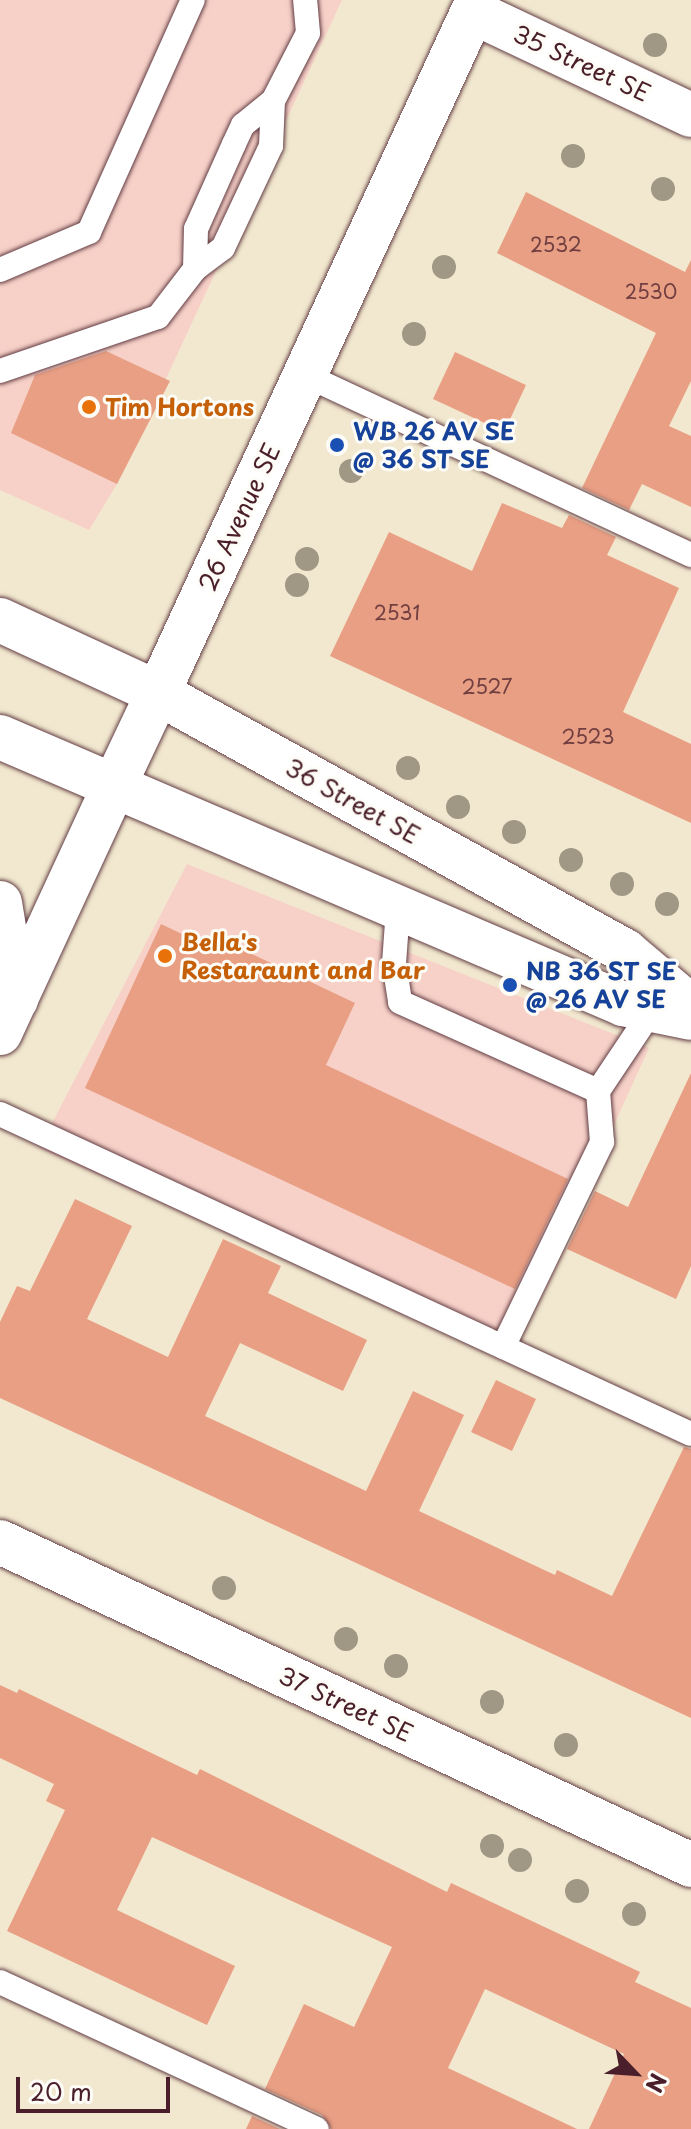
<!DOCTYPE html>
<html>
<head>
<meta charset="utf-8">
<style>
	body { margin:0 }
	#map { position:relative; width:691px; height:2129px; overflow:hidden; background:#f2e8cf; font-family:"Playpen Sans",sans-serif }
	div>[style] { position:absolute }
	.built>* { inset:0; background:#f7d1c8 }
	.building>* { inset:0; background:#e89f84 }
	.roads { filter:drop-shadow(0 0 2px #633d44) drop-shadow(0 0 2px #633d44) }
	.lane>* { height:24px; margin:-12px; padding:0 12px; transform-origin:12px; border-radius:12px; background:#fff }
	.street>* { height:44px; margin:-22px; padding:0 22px; transform-origin:22px; border-radius:22px; background:#fff }
	.secondary>* { height:44px; margin:-22px; padding:0 22px; transform-origin:22px; border-radius:22px; background:#fff }
	.trees>* { width:24px; height:24px; margin:-12px; border-radius:50%; background:#a09785 }
	.dots>* { width:22px; height:22px; translate:-50% -50%; box-sizing:border-box; border:4px solid #fdfcf7; border-radius:50% }
	span { translate:-50% -50%; white-space:nowrap; text-align:center; line-height:1.15; -webkit-text-stroke:6px #fdfcf7; paint-order:stroke }
	.number-label { font-size:20px; color:#723f41 }
	.number-label span { -webkit-text-stroke-width:0 }
	.street-label { font-size:24px; color:#4a1f2b }
	.food-label { font-size:24px; color:#c56008; font-weight:700 }
	.left { translate:0 -50%; text-align:left }
	.transit-label { font-size:24px; color:#164399; font-weight:700 }
	.north { position:absolute; left:595px; top:2033px; width:80px; height:80px; -webkit-text-stroke:6px #fdfcf7; paint-order:stroke; rotate:115deg; font-size:22px; font-weight:700; line-height:32px; text-align:center; color:#4a1f2b }
	.north::after { content:''; display:block; margin:auto; width:28px; height:36px; background:#4a1f2b; clip-path:polygon(50% 0,100% 100%,50% 72%,0 100%) }
	.scale { position:absolute; left:16px; top:2077px; width:154px; height:36px; box-sizing:border-box; border:4px solid #4a1f2b; border-top:0; padding-left:10px; font-size:24px; line-height:28px; white-space:nowrap; color:#4a1f2b; -webkit-text-stroke:6px #fdfcf7; paint-order:stroke }
</style>
</head>
<body>
<div id="map">
	<div class="built">
		<div style="clip-path:polygon(0 0,342px 0,117px 484px,89px 530px,0 490px)"></div>
		<div style="clip-path:polygon(187px 864px,649px 1048px,508px 1357px,39px 1148px)"></div>
	</div>
	<div class="building">
		<div style="clip-path:polygon(526px 192px,685px 272px,691px 260px,691px 381px,669px 426px,691px 436px,691px 507px,642px 484px,629px 510px,582px 488px,656px 333px,497px 253px)"></div>
		<div style="clip-path:polygon(106px 351px,170px 381px,117px 484px,11px 433px,35px 375px)"></div>
		<div style="clip-path:polygon(455px 352px,526px 385px,504px 432px,433px 399px)"></div>
		<div style="clip-path:polygon(502px 503px,562px 528px,569px 515px,616px 537px,607px 555px,679px 588px,623px 712px,691px 744px,691px 823px,330px 656px,389px 532px,472px 571px)"></div>
		<div style="clip-path:polygon(161px 924px,211px 948px,216px 937px,355px 1003px,326px 1065px,568px 1179px,515px 1289px,85px 1088px)"></div>
		<div style="clip-path:polygon(691px 1073px,691px 1266px,676px 1299px,567px 1249px,595px 1191px,628px 1207px)"></div>
		<div style="clip-path:polygon(75px 1199px,132px 1226px,87px 1319px,168px 1357px,223px 1239px,281px 1266px,268px 1293px,367px 1340px,343px 1391px,240px 1343px,205px 1416px,366px 1491px,413px 1391px,464px 1415px,419px 1511px,555px 1575px,557px 1570px,612px 1596px,684px 1447px,691px 1449px,691px 1718px,0 1398px,0 1322px,17px 1286px,30px 1291px)"></div>
		<div style="clip-path:polygon(496px 1380px,536px 1399px,512px 1451px,471px 1432px)"></div>
		<div style="clip-path:polygon(0 1685px,17px 1693px,19px 1689px,197px 1775px,200px 1769px,447px 1892px,451px 1883px,640px 1972px,635px 1982px,691px 2008px,691px 2129px,589px 2129px,624px 2054px,485px 1989px,448px 2068px,577px 2129px,331px 2129px,322px 2115px,265px 2089px,304px 2004px,354px 2027px,392px 1947px,152px 1837px,117px 1910px,235px 1966px,207px 2025px,7px 1931px,65px 1810px,46px 1801px,54px 1784px,0 1758px)"></div>
		<div style="clip-path:polygon(252px 2116px,280px 2129px,246px 2129px)"></div>
	</div>
	<div class="roads">
		<div class="lane">
			<div style="left:195px;top:269px;width:40px;rotate:-88.6deg"></div>
			<div style="left:196px;top:229px;width:93px;rotate:-65.9deg"></div>
			<div style="left:234px;top:144px;width:21px;rotate:-65deg"></div>
			<div style="left:243px;top:125px;width:38px;rotate:-39deg"></div>
			<div style="left:0;top:270px;width:97px;rotate:-23.1deg"></div>
			<div style="left:89px;top:232px;width:254px;rotate:-65.9deg"></div>
			<div style="left:0;top:371px;width:167px;rotate:-18.9deg"></div>
			<div style="left:158px;top:317px;width:61px;rotate:-52.4deg"></div>
			<div style="left:195px;top:269px;width:35px;rotate:-37deg"></div>
			<div style="left:223px;top:248px;width:113px;rotate:-64.8deg"></div>
			<div style="left:271px;top:146px;width:45px;rotate:-87.5deg"></div>
			<div style="left:273px;top:101px;width:76px;rotate:-62.8deg"></div>
			<div style="left:308px;top:33px;width:33px;rotate:-95deg"></div>
			<div style="left:305px;top:375px;width:426px;rotate:25deg"></div>
			<div style="left:398px;top:909px;width:54px;rotate:94.2deg"></div>
			<div style="left:394px;top:963px;width:39px;rotate:81deg"></div>
			<div style="left:400px;top:1002px;width:217px;rotate:24.2deg"></div>
			<div style="left:598px;top:1091px;width:97px;rotate:-56.3deg"></div>
			<div style="left:0;top:1114px;width:761px;rotate:24.85deg"></div>
			<div style="left:503px;top:1347px;width:228px;rotate:-64.2deg"></div>
			<div style="left:602px;top:1142px;width:51px;rotate:-94.5deg"></div>
			<div style="left:0;top:1982px;width:349px;rotate:24.9deg"></div>
		</div>
		<div class="street">
			<div style="left:473px;top:12px;width:241px;rotate:25.3deg"></div>
			<div style="left:113px;top:788px;width:105px;rotate:-64.7deg"></div>
			<div style="left:0;top:1542px;width:763px;rotate:25.05deg"></div>
		</div>
		<div class="secondary">
			<div style="left:0;top:620px;width:174px;rotate:24.8deg"></div>
			<div style="left:158px;top:693px;width:534px;rotate:28.92deg"></div>
			<div style="left:625px;top:951px;width:87px;rotate:40.3deg"></div>
			<div style="left:158px;top:693px;width:763px;rotate:-65.21deg"></div>
			<div style="left:0;top:737px;width:678px;rotate:23.2deg"></div>
			<div style="left:623px;top:1004px;width:69px;rotate:11.6deg"></div>
			<div style="left:0;top:903px;width:98px;rotate:80.6deg"></div>
			<div style="left:0;top:1033px;width:270px;rotate:-65.2deg"></div>
		</div>
	</div>
	<div class="trees">
		<div style="left:655px;top:45px"></div>
		<div style="left:573px;top:156px"></div>
		<div style="left:663px;top:189px"></div>
		<div style="left:444px;top:267px"></div>
		<div style="left:414px;top:334px"></div>
		<div style="left:351px;top:471px"></div>
		<div style="left:307px;top:559px"></div>
		<div style="left:297px;top:585px"></div>
		<div style="left:408px;top:768px"></div>
		<div style="left:458px;top:807px"></div>
		<div style="left:514px;top:832px"></div>
		<div style="left:571px;top:860px"></div>
		<div style="left:622px;top:884px"></div>
		<div style="left:667px;top:904px"></div>
		<div style="left:224px;top:1588px"></div>
		<div style="left:346px;top:1639px"></div>
		<div style="left:396px;top:1666px"></div>
		<div style="left:492px;top:1702px"></div>
		<div style="left:566px;top:1745px"></div>
		<div style="left:492px;top:1846px"></div>
		<div style="left:520px;top:1860px"></div>
		<div style="left:577px;top:1891px"></div>
		<div style="left:634px;top:1914px"></div>
	</div>
	<div class="dots">
		<div style="left:89px;top:407px;background:#e8710a"></div>
		<div style="left:337px;top:445px;background:#1a4fb4"></div>
		<div style="left:165px;top:956px;background:#e8710a"></div>
		<div style="left:510px;top:985px;background:#1a4fb4"></div>
	</div>
	<div class="number-label">
		<span style="left:556px;top:244px">2532</span>
		<span style="left:651px;top:291px">2530</span>
		<span style="left:397px;top:612px">2531</span>
		<span style="left:487px;top:686px">2527</span>
		<span style="left:588px;top:736px">2523</span>
	</div>
	<div class="street-label">
		<span style="left:582px;top:63px;rotate:25deg">35 Street SE</span>
		<span style="left:239px;top:517px;rotate:-65deg">26 Avenue SE</span>
		<span style="left:353px;top:801px;rotate:29deg">36 Street SE</span>
		<span style="left:346px;top:1704px;rotate:25deg">37 Street SE</span>
	</div>
	<div class="food-label">
		<span class="left" style="left:105px;top:407px">Tim Hortons</span>
		<span class="left" style="left:181px;top:956px">Bella's<br>Restaraunt and Bar</span>
	</div>
	<div class="transit-label">
		<span class="left" style="left:353px;top:445px">WB 26 AV SE<br>@ 36 ST SE</span>
		<span class="left" style="left:526px;top:985px">NB 36 ST SE<br>@ 26 AV SE</span>
	</div>
	<div class="north">N</div>
	<div class="scale">20 m</div>
</div>
</body>
</html>
